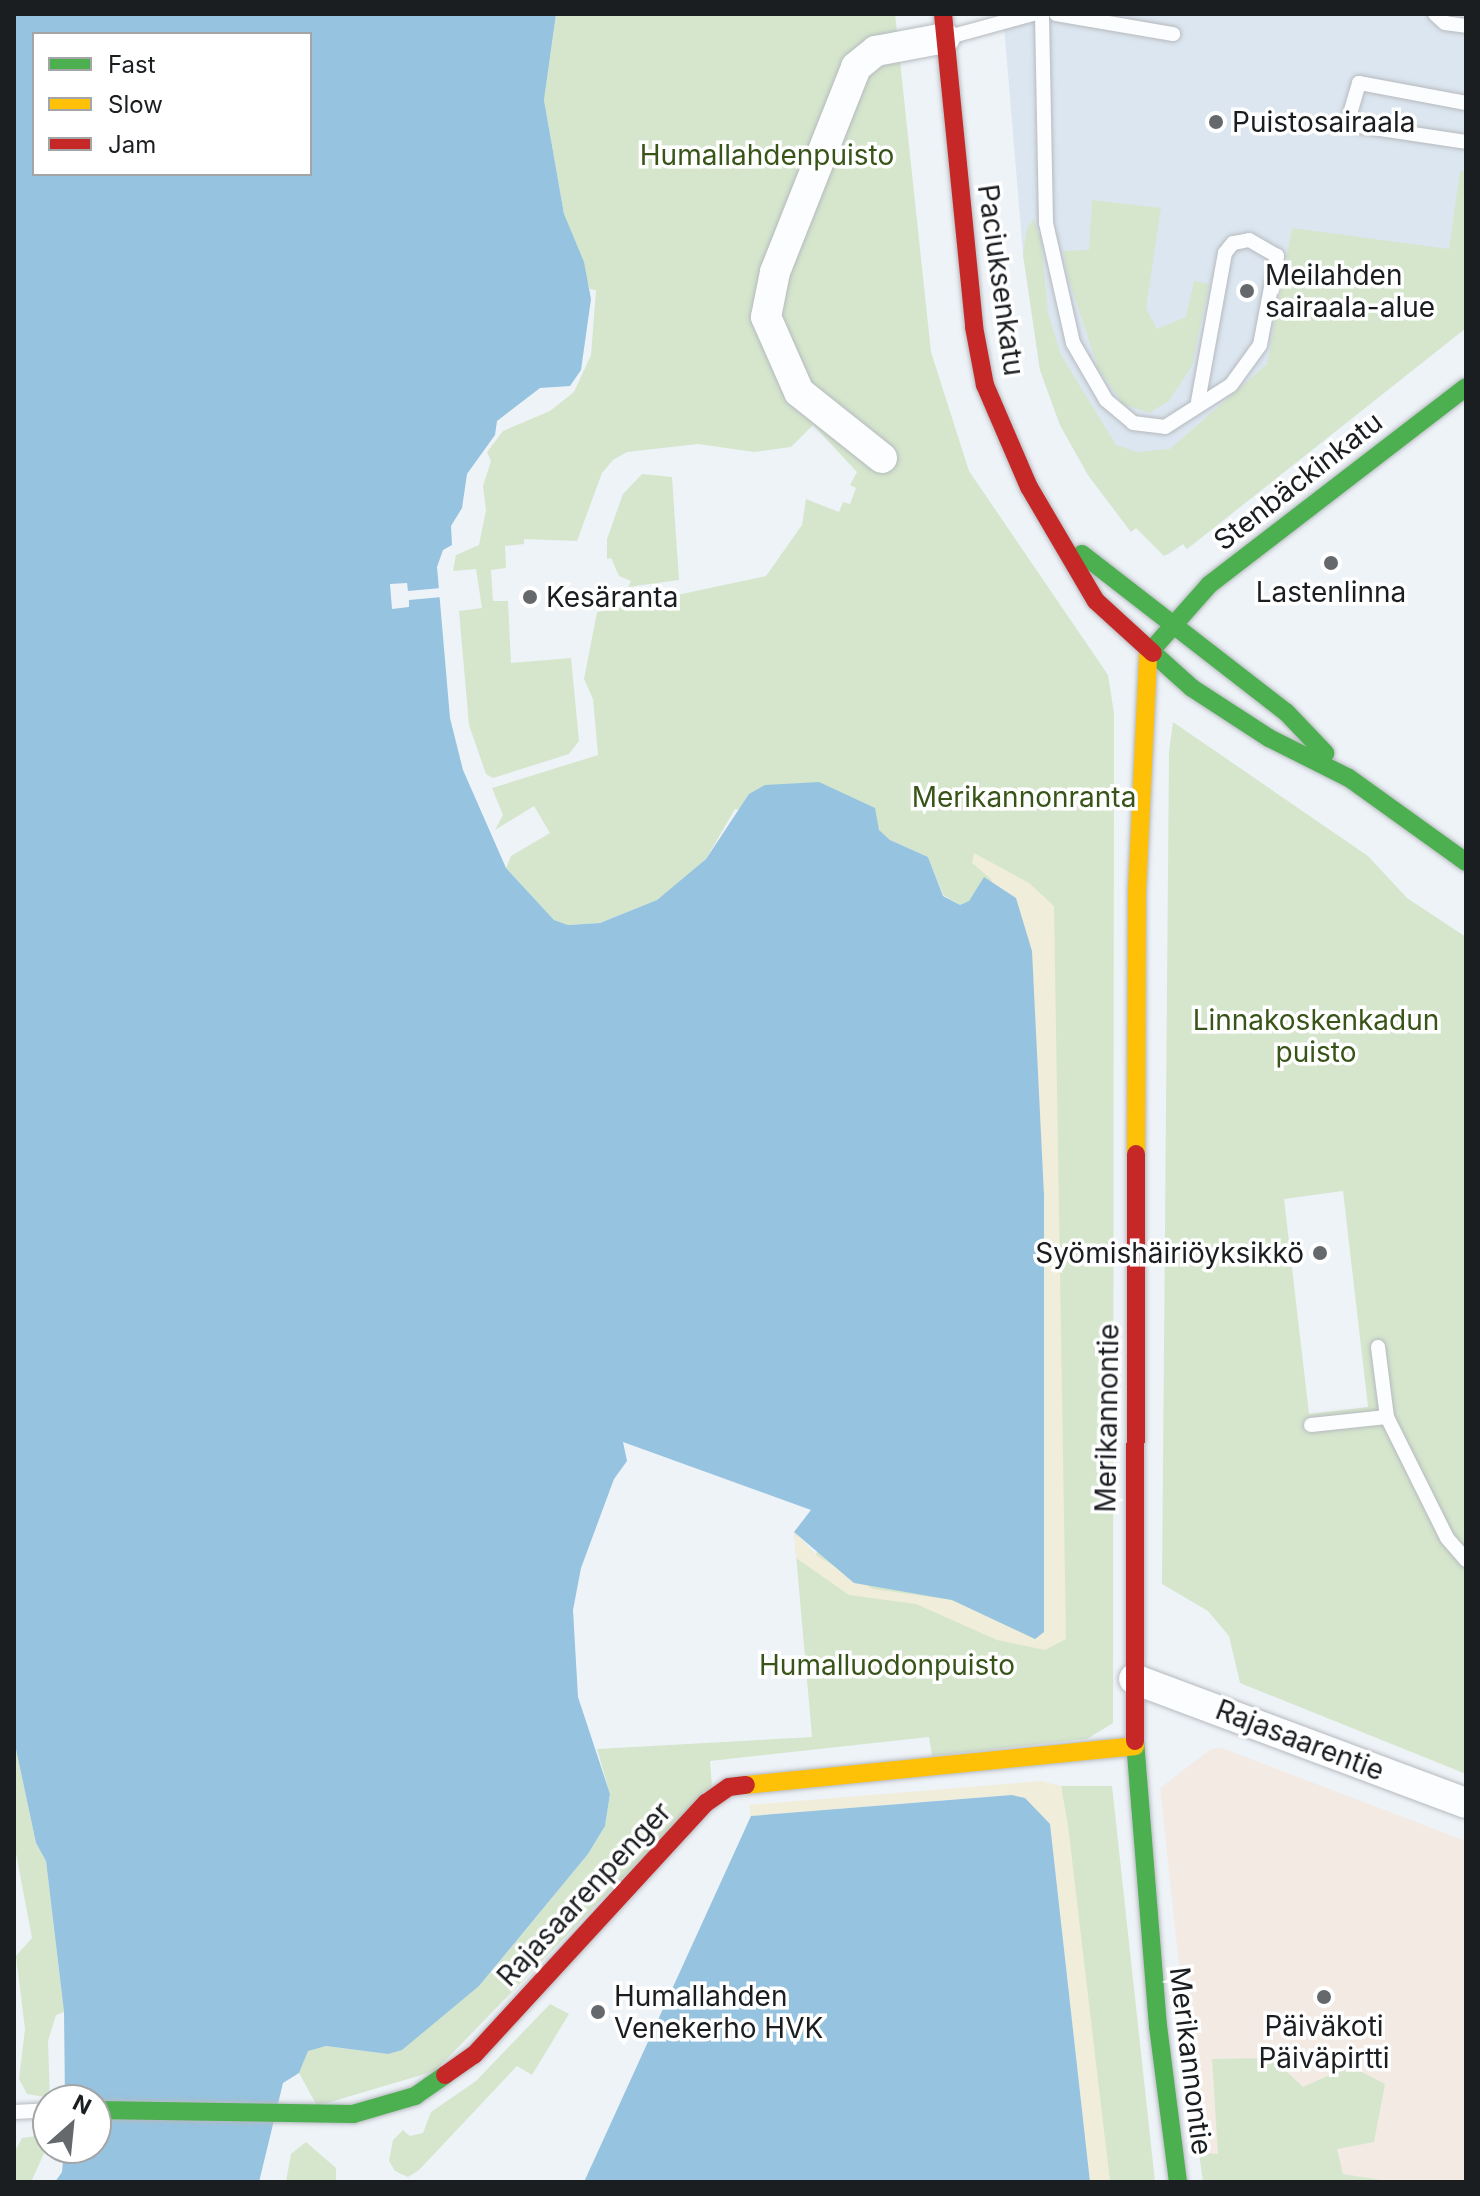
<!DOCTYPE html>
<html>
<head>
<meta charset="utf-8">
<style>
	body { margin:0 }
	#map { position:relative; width:1480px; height:2196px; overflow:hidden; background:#eef3f8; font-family:Inter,sans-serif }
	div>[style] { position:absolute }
	.built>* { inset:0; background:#dce6f0 }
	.education>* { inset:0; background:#f3eae4 }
	.green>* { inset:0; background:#d5e6cd }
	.sand>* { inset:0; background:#f0edda }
	.water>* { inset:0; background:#96c3e0 }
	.pier>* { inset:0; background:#eef3f8 }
	.roads { filter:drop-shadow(0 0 2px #b6babe) drop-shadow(0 0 2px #b6babe) }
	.lane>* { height:14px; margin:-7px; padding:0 7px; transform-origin:7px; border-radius:7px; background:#fcfdfe }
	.street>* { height:30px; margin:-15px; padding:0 15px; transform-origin:15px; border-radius:15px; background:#fcfdfe }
	.fast>* { height:18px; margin:-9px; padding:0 9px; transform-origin:9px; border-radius:9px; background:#4caf50 }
	.slow>* { height:18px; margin:-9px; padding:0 9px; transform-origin:9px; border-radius:9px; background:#ffc107 }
	.jam>* { height:18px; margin:-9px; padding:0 9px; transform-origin:9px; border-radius:9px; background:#c62828 }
	.dots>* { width:22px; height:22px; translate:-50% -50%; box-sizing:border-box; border:4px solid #fff; border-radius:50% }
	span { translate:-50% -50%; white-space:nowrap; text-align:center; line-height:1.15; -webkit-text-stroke:7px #fff; paint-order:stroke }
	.poi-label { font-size:28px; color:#1b1e21 }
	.left { translate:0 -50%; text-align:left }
	.right { translate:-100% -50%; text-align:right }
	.park-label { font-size:28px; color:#385418 }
	.street-label { font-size:28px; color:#1b1e21 }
	.frame { position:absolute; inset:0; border:16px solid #1b1e21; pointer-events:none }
	.legend { position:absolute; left:32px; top:32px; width:280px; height:144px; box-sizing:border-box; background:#fff; border:2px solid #a4a5a6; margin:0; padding:10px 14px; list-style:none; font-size:24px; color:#1b1e21 }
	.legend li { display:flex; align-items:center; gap:16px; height:40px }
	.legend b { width:40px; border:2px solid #a4a5a6 }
	.north { position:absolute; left:32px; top:2084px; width:80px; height:80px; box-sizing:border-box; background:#fff; border:2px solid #a4a5a6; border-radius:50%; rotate:27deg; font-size:22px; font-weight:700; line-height:32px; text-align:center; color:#1b1e21 }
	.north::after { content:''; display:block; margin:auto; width:28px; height:36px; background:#65696c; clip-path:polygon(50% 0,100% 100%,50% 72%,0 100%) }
</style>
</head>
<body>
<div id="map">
	<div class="built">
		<div style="clip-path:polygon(1003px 14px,1466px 14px,1466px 328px,1187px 549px,1183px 544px,1168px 555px,1136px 528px,1131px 532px,1088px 475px,1060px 425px,1040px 370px,1023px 254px)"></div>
	</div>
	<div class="education">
		<div style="clip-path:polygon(1222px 1748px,1466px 1841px,1466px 2182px,1393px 2182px,1199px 2153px,1160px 1788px,1211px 1749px)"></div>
	</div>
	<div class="green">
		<div style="clip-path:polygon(556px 14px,895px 14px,931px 352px,969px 471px,1108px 675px,1114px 713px,1113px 1723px,1087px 1739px,932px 1756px,929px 1737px,710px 1761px,712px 1786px,435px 2071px,317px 2106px,299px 2073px,308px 2050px,326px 2046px,388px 2054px,479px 1986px,588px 1854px,605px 1826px,610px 1794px,597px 1749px,812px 1737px,794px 1532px,816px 1555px,973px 889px,970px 901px,960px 905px,943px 895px,928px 857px,890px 840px,879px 830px,735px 809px,706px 859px,657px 900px,600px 923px,568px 925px,554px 920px,506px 868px,511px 856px,550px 833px,534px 806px,495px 830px,503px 815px,492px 788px,598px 755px,593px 699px,584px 679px,597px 612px,766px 576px,802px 525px,806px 499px,839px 512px,843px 502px,850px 504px,856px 488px,850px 485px,857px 472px,813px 425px,791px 447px,754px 452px,698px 444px,627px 452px,613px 460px,602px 473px,577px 541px,524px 539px,524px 544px,505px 546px,506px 568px,491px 570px,493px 601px,508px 601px,511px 663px,571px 658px,579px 741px,569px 754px,493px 778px,486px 774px,469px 725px,459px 611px,482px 608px,476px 569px,453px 571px,456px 555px,479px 545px,486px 510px,483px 486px,491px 461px,487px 452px,503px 431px,550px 411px,574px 392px,591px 355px,596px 290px,590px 289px,564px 214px,544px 100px)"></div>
		<div style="clip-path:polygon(1460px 171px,1466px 171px,1466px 328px,1187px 549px,1183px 544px,1164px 556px,1136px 528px,1131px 532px,1088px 475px,1060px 425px,1040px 370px,1023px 254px,1027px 228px,1034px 219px,1041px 240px,1048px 313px,1061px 355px,1116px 445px,1137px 452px,1170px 449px,1267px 364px,1292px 228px,1449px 249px)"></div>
		<div style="clip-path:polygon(1092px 200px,1161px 208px,1146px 308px,1157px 329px,1186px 317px,1194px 281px,1209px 284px,1192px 366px,1169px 401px,1149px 413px,1123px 404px,1098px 368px,1068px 277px,1063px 251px,1089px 250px)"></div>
		<div style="clip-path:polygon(642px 474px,672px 477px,679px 580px,628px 587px,631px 581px,619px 576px,611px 558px,607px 559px,607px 539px,623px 494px)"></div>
		<div style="clip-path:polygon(evenodd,1173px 722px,1368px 856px,1407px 898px,1466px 937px,1466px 1774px,1240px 1683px,1229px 1636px,1208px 1611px,1162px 1584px,1169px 751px,1173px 722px,1343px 1191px,1368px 1407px,1309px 1414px,1284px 1199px,1343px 1191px)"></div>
		<div style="clip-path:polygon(14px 1740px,36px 1843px,46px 1861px,64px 2012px,56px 2015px,48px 2041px,50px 2098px,27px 2094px,19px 2079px,25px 2029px,16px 1956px,32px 1938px,14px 1843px)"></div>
		<div style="clip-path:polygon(1061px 1786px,1112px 1786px,1155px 2182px,1110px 2182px)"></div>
		<div style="clip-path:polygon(550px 2004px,569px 2014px,532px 2075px,517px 2066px,419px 2170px,408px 2177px,395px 2171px,389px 2161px,393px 2140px,403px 2130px,410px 2136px,423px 2133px,431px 2112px,476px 2081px)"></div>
		<div style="clip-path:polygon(1272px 2058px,1303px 2087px,1350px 2066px,1385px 2084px,1374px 2142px,1337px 2149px,1343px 2174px,1393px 2182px,1203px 2182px,1199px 2153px,1218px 2154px,1212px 2059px)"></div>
		<div style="clip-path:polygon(44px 2135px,46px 2149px,31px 2182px,14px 2182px,14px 2153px,22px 2138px)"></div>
		<div style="clip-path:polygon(306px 2142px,336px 2168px,336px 2182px,286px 2182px,291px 2154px)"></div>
	</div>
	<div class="sand">
		<div style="clip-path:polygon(974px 853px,1029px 883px,1054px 906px,1066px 1639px,1045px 1650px,997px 1640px,916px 1604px,849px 1595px,796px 1558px,794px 1532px,816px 1555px,873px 1589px,952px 1600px,1035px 1639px,1044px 1632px,1044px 1195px,991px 879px,972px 863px)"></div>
		<div style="clip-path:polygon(1041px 1781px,1061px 1786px,1068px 1825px,1110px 2182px,1090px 2182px,1050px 1824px,1012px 1795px,751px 1816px,749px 1805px)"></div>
	</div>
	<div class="water">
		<div style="clip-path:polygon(evenodd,14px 14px,556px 14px,544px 100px,564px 214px,584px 262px,591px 299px,581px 370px,570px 386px,540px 388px,497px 421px,495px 435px,467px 474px,462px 508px,451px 526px,452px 545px,443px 550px,437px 567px,450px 718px,463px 770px,506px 868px,554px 920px,568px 925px,600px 923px,657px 900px,706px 859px,749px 794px,765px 785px,819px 782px,875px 808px,879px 830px,890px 840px,928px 857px,943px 896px,960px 905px,969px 901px,984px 877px,1016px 898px,1032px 951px,1044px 1195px,1044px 1632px,1035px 1639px,952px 1600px,854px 1583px,794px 1532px,811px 1510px,623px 1442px,627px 1461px,614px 1479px,581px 1568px,573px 1610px,578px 1697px,610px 1794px,605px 1826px,588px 1854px,479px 1986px,402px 2050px,388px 2054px,326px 2046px,308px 2051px,299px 2073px,283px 2083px,259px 2182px,55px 2182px,62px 2172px,64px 2148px,96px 2148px,96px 2100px,65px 2100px,64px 2012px,46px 1861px,36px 1843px,14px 1740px,14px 14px,34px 34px,310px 34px,310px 174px,34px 174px,34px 34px)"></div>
		<div style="clip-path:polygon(1012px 1795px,1025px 1798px,1050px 1824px,1090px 2182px,584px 2182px,751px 1816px)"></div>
	</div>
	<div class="pier">
		<div style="clip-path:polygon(407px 583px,408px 591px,441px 588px,442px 597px,409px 600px,409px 607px,392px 609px,390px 584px)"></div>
	</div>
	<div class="roads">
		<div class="lane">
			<div style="left:1042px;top:14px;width:209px;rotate:88.9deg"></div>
			<div style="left:1046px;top:223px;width:123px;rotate:77.3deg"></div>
			<div style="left:1073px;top:343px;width:66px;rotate:59.9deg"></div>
			<div style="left:1106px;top:400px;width:35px;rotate:40deg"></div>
			<div style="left:1133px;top:423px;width:32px;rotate:7deg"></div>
			<div style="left:1165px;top:427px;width:78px;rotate:-32.5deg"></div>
			<div style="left:1231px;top:385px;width:49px;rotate:-54.1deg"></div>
			<div style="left:1260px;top:345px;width:91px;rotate:-79.2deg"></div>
			<div style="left:1277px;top:256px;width:32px;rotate:-150deg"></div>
			<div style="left:1249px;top:240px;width:16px;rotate:169deg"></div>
			<div style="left:1233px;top:243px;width:13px;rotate:129deg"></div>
			<div style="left:1225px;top:253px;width:151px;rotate:100.3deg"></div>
			<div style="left:1056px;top:14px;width:119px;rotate:9.7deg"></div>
			<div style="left:1435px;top:14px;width:13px;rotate:42deg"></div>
			<div style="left:1445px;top:23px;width:21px;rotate:8deg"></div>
			<div style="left:949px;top:37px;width:87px;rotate:-15.3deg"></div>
			<div style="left:1466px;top:103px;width:109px;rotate:-169.4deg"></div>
			<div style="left:1359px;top:83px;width:43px;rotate:106.3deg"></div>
			<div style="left:1347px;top:124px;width:120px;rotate:8.6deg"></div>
			<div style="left:1378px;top:1347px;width:71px;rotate:82.7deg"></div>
			<div style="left:1387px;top:1417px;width:135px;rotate:63.6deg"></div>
			<div style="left:1447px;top:1538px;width:29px;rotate:49deg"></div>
			<div style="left:1311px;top:1425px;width:76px;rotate:-6deg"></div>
			<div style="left:14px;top:2112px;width:34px;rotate:-3deg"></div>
		</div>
		<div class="street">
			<div style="left:882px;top:458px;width:106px;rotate:-141.5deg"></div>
			<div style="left:799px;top:392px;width:82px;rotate:-113.7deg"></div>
			<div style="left:766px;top:317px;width:46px;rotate:-78.7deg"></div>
			<div style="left:775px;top:272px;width:220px;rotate:-68.4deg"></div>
			<div style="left:856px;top:67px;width:26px;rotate:-39deg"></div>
			<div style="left:876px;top:51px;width:70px;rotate:-10.7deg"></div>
			<div style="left:1134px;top:1679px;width:354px;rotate:20.5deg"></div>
		</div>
		<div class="fast">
			<div style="left:1082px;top:554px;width:258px;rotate:37.8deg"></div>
			<div style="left:1286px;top:712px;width:57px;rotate:46.4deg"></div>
			<div style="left:1153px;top:653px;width:52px;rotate:41.9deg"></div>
			<div style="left:1192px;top:688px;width:92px;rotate:33deg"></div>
			<div style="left:1269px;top:738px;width:89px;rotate:26.6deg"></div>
			<div style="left:1349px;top:778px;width:144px;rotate:35.7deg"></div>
			<div style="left:1148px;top:654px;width:92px;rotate:-48.5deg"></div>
			<div style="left:1209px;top:585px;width:324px;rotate:-37.6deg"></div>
			<div style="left:1135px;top:1741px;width:286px;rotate:85.4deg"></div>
			<div style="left:1158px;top:2026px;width:157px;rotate:82.7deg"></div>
			<div style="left:96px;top:2110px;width:257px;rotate:0.9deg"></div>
			<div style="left:353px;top:2114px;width:65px;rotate:-16.2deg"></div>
			<div style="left:415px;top:2096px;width:37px;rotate:-35deg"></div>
		</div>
		<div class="slow">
			<div style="left:1136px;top:1154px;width:263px;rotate:-89.8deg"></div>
			<div style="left:1137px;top:891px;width:237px;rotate:-87.3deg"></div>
			<div style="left:746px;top:1785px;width:391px;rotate:-5.7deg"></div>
		</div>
		<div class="jam">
			<div style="left:943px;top:14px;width:315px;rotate:84.3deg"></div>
			<div style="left:974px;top:327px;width:59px;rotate:79.3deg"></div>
			<div style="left:985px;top:385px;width:111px;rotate:66.7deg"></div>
			<div style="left:1029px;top:487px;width:132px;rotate:59.6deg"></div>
			<div style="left:1096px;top:601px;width:77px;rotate:42.4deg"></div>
			<div style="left:1135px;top:1741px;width:587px;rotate:-89.9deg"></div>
			<div style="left:445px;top:2075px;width:35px;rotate:-35deg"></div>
			<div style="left:474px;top:2055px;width:343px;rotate:-47.4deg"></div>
			<div style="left:706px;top:1803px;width:28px;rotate:-35deg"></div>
			<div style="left:729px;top:1787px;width:17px;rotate:-7deg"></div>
		</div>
	</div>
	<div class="dots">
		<div style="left:1216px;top:122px;background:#65696c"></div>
		<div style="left:1247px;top:291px;background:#65696c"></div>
		<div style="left:1331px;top:563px;background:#65696c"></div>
		<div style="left:530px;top:597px;background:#65696c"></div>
		<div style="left:1320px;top:1253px;background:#65696c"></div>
		<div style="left:1324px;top:1997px;background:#65696c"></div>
		<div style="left:598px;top:2012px;background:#65696c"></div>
	</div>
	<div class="poi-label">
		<span class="left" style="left:1232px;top:122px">Puistosairaala</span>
		<span class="left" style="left:1265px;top:291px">Meilahden<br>sairaala-alue</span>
		<span style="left:1331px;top:592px">Lastenlinna</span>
		<span class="left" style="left:546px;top:597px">Kesäranta</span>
		<span class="right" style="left:1304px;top:1253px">Syömishäiriöyksikkö</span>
		<span class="left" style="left:614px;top:2012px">Humallahden<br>Venekerho HVK</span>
		<span style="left:1324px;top:2042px">Päiväkoti<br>Päiväpirtti</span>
	</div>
	<div class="park-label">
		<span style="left:767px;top:155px">Humallahdenpuisto</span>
		<span style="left:1024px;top:797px">Merikannonranta</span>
		<span style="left:1316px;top:1036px">Linnakoskenkadun<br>puisto</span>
		<span style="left:887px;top:1665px">Humalluodonpuisto</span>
	</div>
	<div class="street-label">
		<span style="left:1001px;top:280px;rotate:82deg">Paciuksenkatu</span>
		<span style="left:1298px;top:481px;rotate:-38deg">Stenbäckinkatu</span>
		<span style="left:1107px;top:1418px;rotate:-89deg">Merikannontie</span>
		<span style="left:1300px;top:1740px;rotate:21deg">Rajasaarentie</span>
		<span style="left:584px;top:1894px;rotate:-47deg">Rajasaarenpenger</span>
		<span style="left:1191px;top:2061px;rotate:83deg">Merikannontie</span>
	</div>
	<div class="frame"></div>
	<ul class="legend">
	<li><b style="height:10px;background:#4caf50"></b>Fast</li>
	<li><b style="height:10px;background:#ffc107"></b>Slow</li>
	<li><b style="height:10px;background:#c62828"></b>Jam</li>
	</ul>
	<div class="north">N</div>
</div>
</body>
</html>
